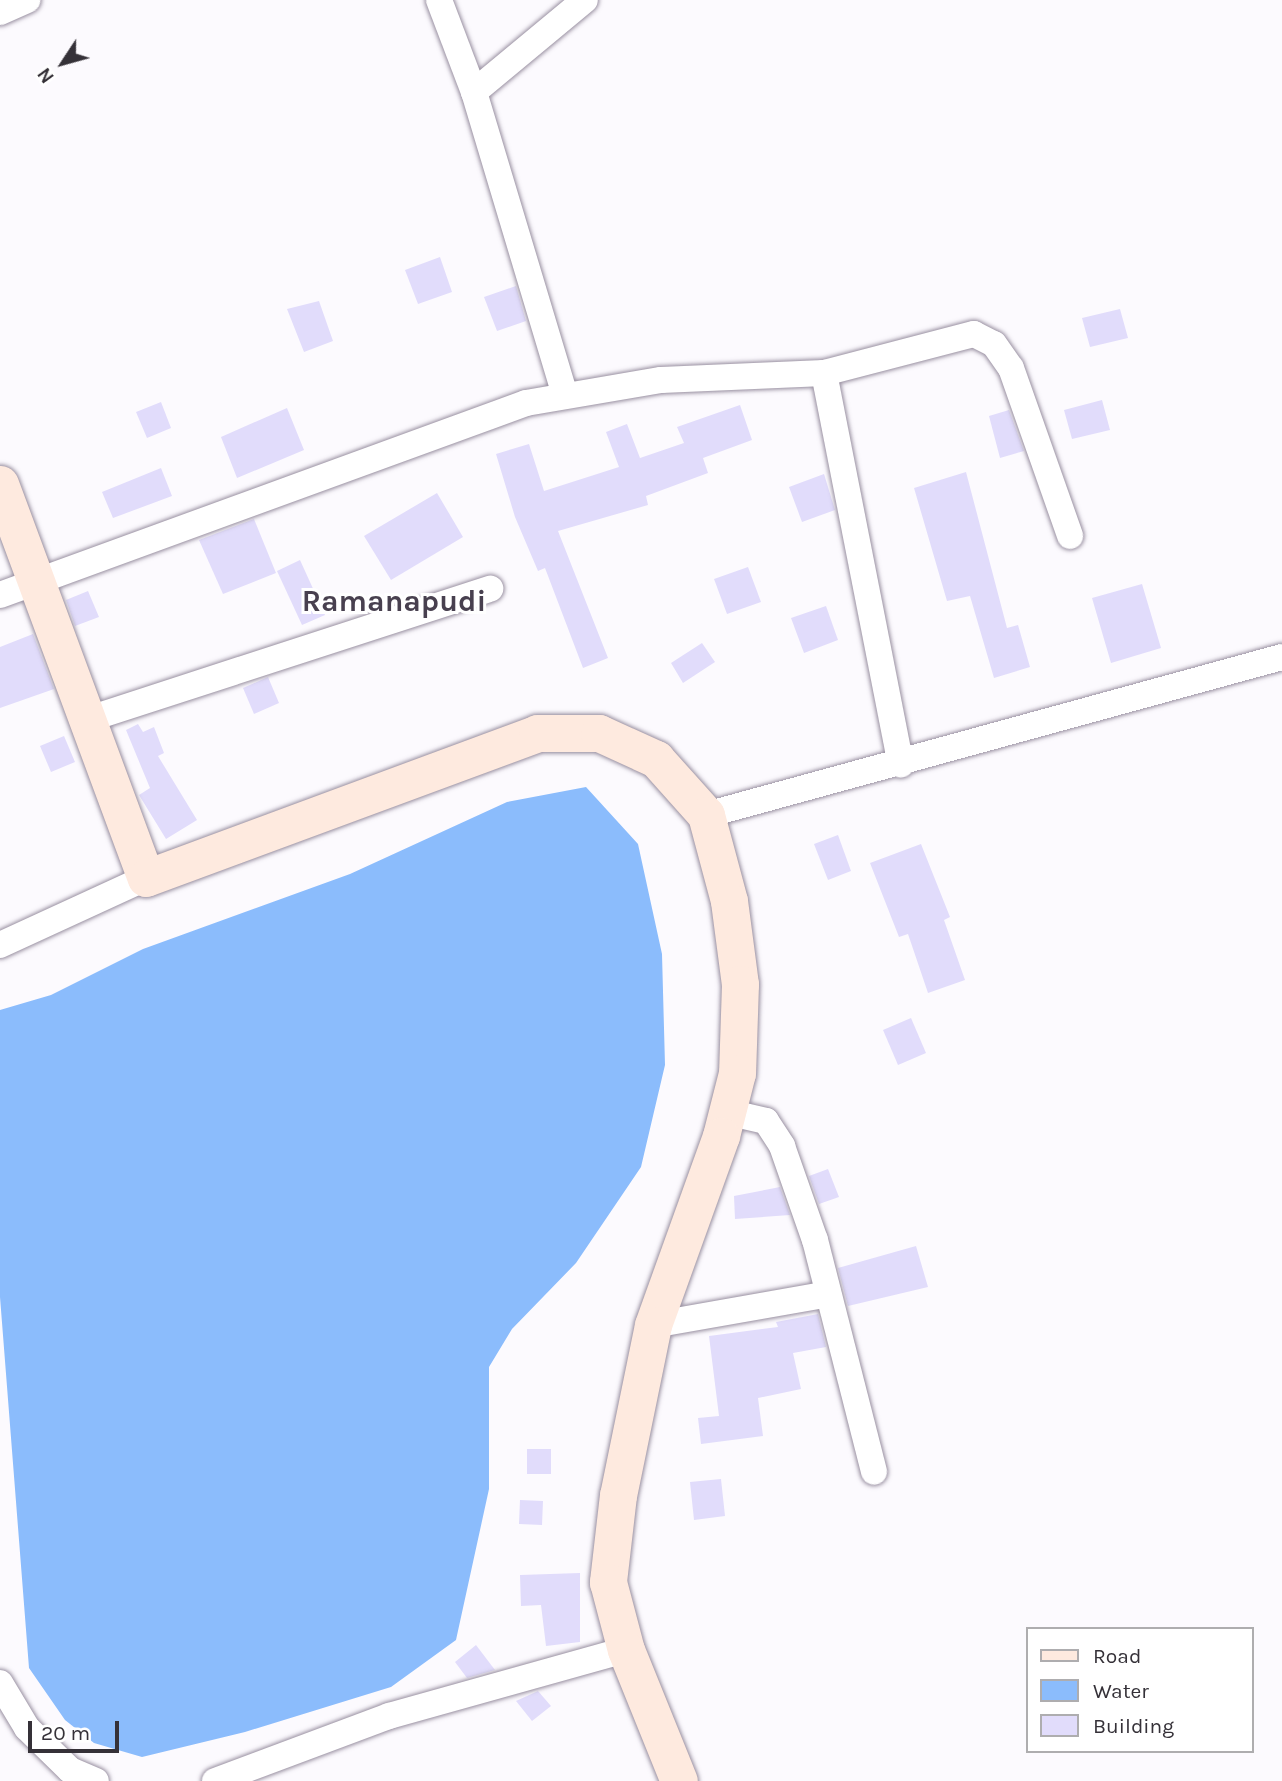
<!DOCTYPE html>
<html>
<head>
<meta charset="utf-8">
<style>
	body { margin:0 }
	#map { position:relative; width:1282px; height:1781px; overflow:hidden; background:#fcfafe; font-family:Karla,sans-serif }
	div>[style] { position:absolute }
	.water>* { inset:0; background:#8bbcfc }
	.building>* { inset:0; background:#e1dcfb }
	.roads { filter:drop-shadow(0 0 2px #9990a1) drop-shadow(0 0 2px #9990a1) }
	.street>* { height:26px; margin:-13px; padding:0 13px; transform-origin:13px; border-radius:13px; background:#fff }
	.secondary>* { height:37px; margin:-18.5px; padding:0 18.5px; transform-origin:18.5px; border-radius:18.5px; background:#feeadf }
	span { translate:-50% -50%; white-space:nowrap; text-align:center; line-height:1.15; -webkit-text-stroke:6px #fff; paint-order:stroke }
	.quarter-label { font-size:30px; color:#48404f; font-weight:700 }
	.legend { position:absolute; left:1026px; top:1627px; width:228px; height:126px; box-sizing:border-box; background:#fff; border:2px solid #aeadaf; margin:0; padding:9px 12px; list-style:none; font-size:21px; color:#353138 }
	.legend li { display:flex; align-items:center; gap:14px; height:35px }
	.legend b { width:35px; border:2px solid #aeadaf }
	.north { position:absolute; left:28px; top:28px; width:70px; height:70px; -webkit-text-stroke:5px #fff; paint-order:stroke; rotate:234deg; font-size:19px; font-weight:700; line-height:28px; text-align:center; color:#353138 }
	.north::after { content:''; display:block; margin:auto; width:24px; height:32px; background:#353138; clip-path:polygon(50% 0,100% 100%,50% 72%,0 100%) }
	.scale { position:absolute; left:28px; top:1721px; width:91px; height:32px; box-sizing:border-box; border:4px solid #353138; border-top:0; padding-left:9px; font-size:21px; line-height:24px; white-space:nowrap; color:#353138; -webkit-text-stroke:5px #fff; paint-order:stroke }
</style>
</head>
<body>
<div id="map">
	<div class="water">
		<div style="clip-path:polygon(586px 787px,638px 844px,662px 954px,665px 1065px,641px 1167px,576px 1263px,512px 1329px,489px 1367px,489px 1489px,456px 1640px,391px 1687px,245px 1732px,142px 1757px,94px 1743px,65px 1720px,29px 1668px,0 1297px,0 1010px,51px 995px,143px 949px,350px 874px,507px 802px)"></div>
	</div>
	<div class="building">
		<div style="clip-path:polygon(440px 257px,452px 292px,418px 304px,405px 270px)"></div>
		<div style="clip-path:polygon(516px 286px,526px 321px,497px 331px,484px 297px)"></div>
		<div style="clip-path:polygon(319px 301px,333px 341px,304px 352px,287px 309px)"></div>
		<div style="clip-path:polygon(1120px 309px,1128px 338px,1090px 347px,1082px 318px)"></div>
		<div style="clip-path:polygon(1102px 400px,1110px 430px,1072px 439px,1064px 410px)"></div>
		<div style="clip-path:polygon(161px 402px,171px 428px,147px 438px,136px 412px)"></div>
		<div style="clip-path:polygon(740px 405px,752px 440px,703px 458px,708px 473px,646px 496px,648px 505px,558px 531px,608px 658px,583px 668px,545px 568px,538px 571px,515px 517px,496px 454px,529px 444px,544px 491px,619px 467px,606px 432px,627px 424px,640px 458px,684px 443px,677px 427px)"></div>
		<div style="clip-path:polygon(287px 408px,304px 450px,237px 478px,221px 437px)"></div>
		<div style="clip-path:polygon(1009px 410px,1024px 451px,1000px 458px,989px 416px)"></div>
		<div style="clip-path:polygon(161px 468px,172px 496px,113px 518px,102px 492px)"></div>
		<div style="clip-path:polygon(966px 472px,1007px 628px,1018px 625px,1030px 667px,994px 678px,970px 596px,947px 601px,914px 488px)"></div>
		<div style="clip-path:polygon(824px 474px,835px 510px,802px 522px,789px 487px)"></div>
		<div style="clip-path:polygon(437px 493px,463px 537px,391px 580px,364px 536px)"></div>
		<div style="clip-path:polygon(254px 519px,276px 573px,223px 594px,199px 540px)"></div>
		<div style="clip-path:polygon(300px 560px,325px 615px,302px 625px,277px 571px)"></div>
		<div style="clip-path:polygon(748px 567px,761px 602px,727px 614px,714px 579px)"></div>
		<div style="clip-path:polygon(1142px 584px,1161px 648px,1111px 663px,1092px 598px)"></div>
		<div style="clip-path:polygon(88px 591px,99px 617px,75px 626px,66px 600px)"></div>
		<div style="clip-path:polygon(826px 606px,838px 640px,804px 653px,791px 618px)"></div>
		<div style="clip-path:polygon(33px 634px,54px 689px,0 708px,0 647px)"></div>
		<div style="clip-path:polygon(702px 643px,715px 662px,683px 683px,671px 663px)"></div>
		<div style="clip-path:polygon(268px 677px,279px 703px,254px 714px,243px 688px)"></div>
		<div style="clip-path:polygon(138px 724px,143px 732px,154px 727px,164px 753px,158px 756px,197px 820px,166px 839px,139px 795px,150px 788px,126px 730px)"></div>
		<div style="clip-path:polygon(64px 736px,75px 762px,51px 772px,40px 746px)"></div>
		<div style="clip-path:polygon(838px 835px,851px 871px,828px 880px,814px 844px)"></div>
		<div style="clip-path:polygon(921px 844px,950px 917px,944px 920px,965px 980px,928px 993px,908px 934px,899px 937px,870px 863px)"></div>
		<div style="clip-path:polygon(911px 1018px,926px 1053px,898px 1065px,883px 1030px)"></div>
		<div style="clip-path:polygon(828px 1169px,839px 1197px,819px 1204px,809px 1176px)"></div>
		<div style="clip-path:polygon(780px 1187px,790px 1215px,735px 1219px,734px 1196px)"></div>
		<div style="clip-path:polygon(916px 1246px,928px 1287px,848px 1306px,838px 1268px)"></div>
		<div style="clip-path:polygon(818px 1314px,826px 1347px,793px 1353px,801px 1389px,758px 1398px,763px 1436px,701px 1444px,698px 1418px,719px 1416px,709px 1336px,778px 1327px,776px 1322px)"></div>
		<div style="clip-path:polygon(527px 1449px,551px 1449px,551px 1474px,527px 1474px)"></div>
		<div style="clip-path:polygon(721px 1479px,725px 1516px,694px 1520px,690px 1482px)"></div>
		<div style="clip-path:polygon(520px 1500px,543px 1501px,542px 1525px,519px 1524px)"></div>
		<div style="clip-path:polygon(580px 1573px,580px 1642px,546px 1646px,541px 1605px,521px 1606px,520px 1575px)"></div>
		<div style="clip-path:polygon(476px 1645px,495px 1670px,467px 1678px,455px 1662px)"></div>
		<div style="clip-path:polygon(538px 1691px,551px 1706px,532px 1721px,516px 1701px)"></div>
	</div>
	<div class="roads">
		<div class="street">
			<div style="left:439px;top:0;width:98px;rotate:69.2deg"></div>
			<div style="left:474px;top:92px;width:317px;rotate:73.3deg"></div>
			<div style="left:0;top:12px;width:30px;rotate:-24deg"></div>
			<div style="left:474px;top:92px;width:144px;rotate:-39.7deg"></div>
			<div style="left:824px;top:373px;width:399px;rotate:78.9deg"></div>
			<div style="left:0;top:595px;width:560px;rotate:-20.05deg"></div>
			<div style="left:526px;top:403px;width:137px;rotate:-9.7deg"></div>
			<div style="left:661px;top:380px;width:163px;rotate:-2.5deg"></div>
			<div style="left:824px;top:373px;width:155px;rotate:-14.6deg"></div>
			<div style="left:974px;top:334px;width:22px;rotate:27deg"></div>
			<div style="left:994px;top:344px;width:29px;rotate:55deg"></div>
			<div style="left:1011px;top:368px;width:178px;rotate:70.6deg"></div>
			<div style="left:89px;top:719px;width:422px;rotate:-18deg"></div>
			<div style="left:706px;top:815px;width:597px;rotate:-15.34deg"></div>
			<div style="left:0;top:945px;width:161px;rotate:-24.7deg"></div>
			<div style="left:727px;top:1112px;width:40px;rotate:13deg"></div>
			<div style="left:766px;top:1121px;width:30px;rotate:57deg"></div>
			<div style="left:782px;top:1146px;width:100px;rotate:70.7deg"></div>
			<div style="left:815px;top:1240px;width:239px;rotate:75.7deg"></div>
			<div style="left:653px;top:1325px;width:178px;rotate:-10deg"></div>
			<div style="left:0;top:1683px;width:52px;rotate:59deg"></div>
			<div style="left:27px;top:1728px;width:60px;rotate:44.3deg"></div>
			<div style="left:70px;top:1770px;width:28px;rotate:23deg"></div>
			<div style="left:215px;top:1781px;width:186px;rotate:-20.5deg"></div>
			<div style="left:389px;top:1716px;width:246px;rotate:-15.6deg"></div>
		</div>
		<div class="secondary">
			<div style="left:0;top:484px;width:420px;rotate:69.7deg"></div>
			<div style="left:146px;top:878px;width:417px;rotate:-20.3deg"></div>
			<div style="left:537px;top:733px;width:62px"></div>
			<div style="left:599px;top:733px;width:63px;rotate:24.5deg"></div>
			<div style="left:656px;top:759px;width:75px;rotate:48.2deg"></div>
			<div style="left:706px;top:815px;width:89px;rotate:75deg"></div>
			<div style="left:729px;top:901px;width:84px;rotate:82.5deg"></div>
			<div style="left:740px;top:984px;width:89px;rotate:91.9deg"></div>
			<div style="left:737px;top:1073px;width:65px;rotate:104.3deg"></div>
			<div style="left:721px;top:1136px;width:201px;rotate:109.8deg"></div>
			<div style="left:653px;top:1325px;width:174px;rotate:101.6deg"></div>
			<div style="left:618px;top:1495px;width:88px;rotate:96.6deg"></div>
			<div style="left:608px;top:1582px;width:70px;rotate:75.2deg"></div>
			<div style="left:626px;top:1650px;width:141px;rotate:68deg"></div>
		</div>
	</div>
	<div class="quarter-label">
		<span style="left:394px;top:601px">Ramanapudi</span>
	</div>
	<ul class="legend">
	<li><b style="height:9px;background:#feeadf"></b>Road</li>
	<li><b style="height:19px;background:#8bbcfc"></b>Water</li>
	<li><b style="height:19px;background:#e1dcfb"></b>Building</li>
	</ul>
	<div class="north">N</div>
	<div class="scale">20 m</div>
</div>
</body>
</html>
